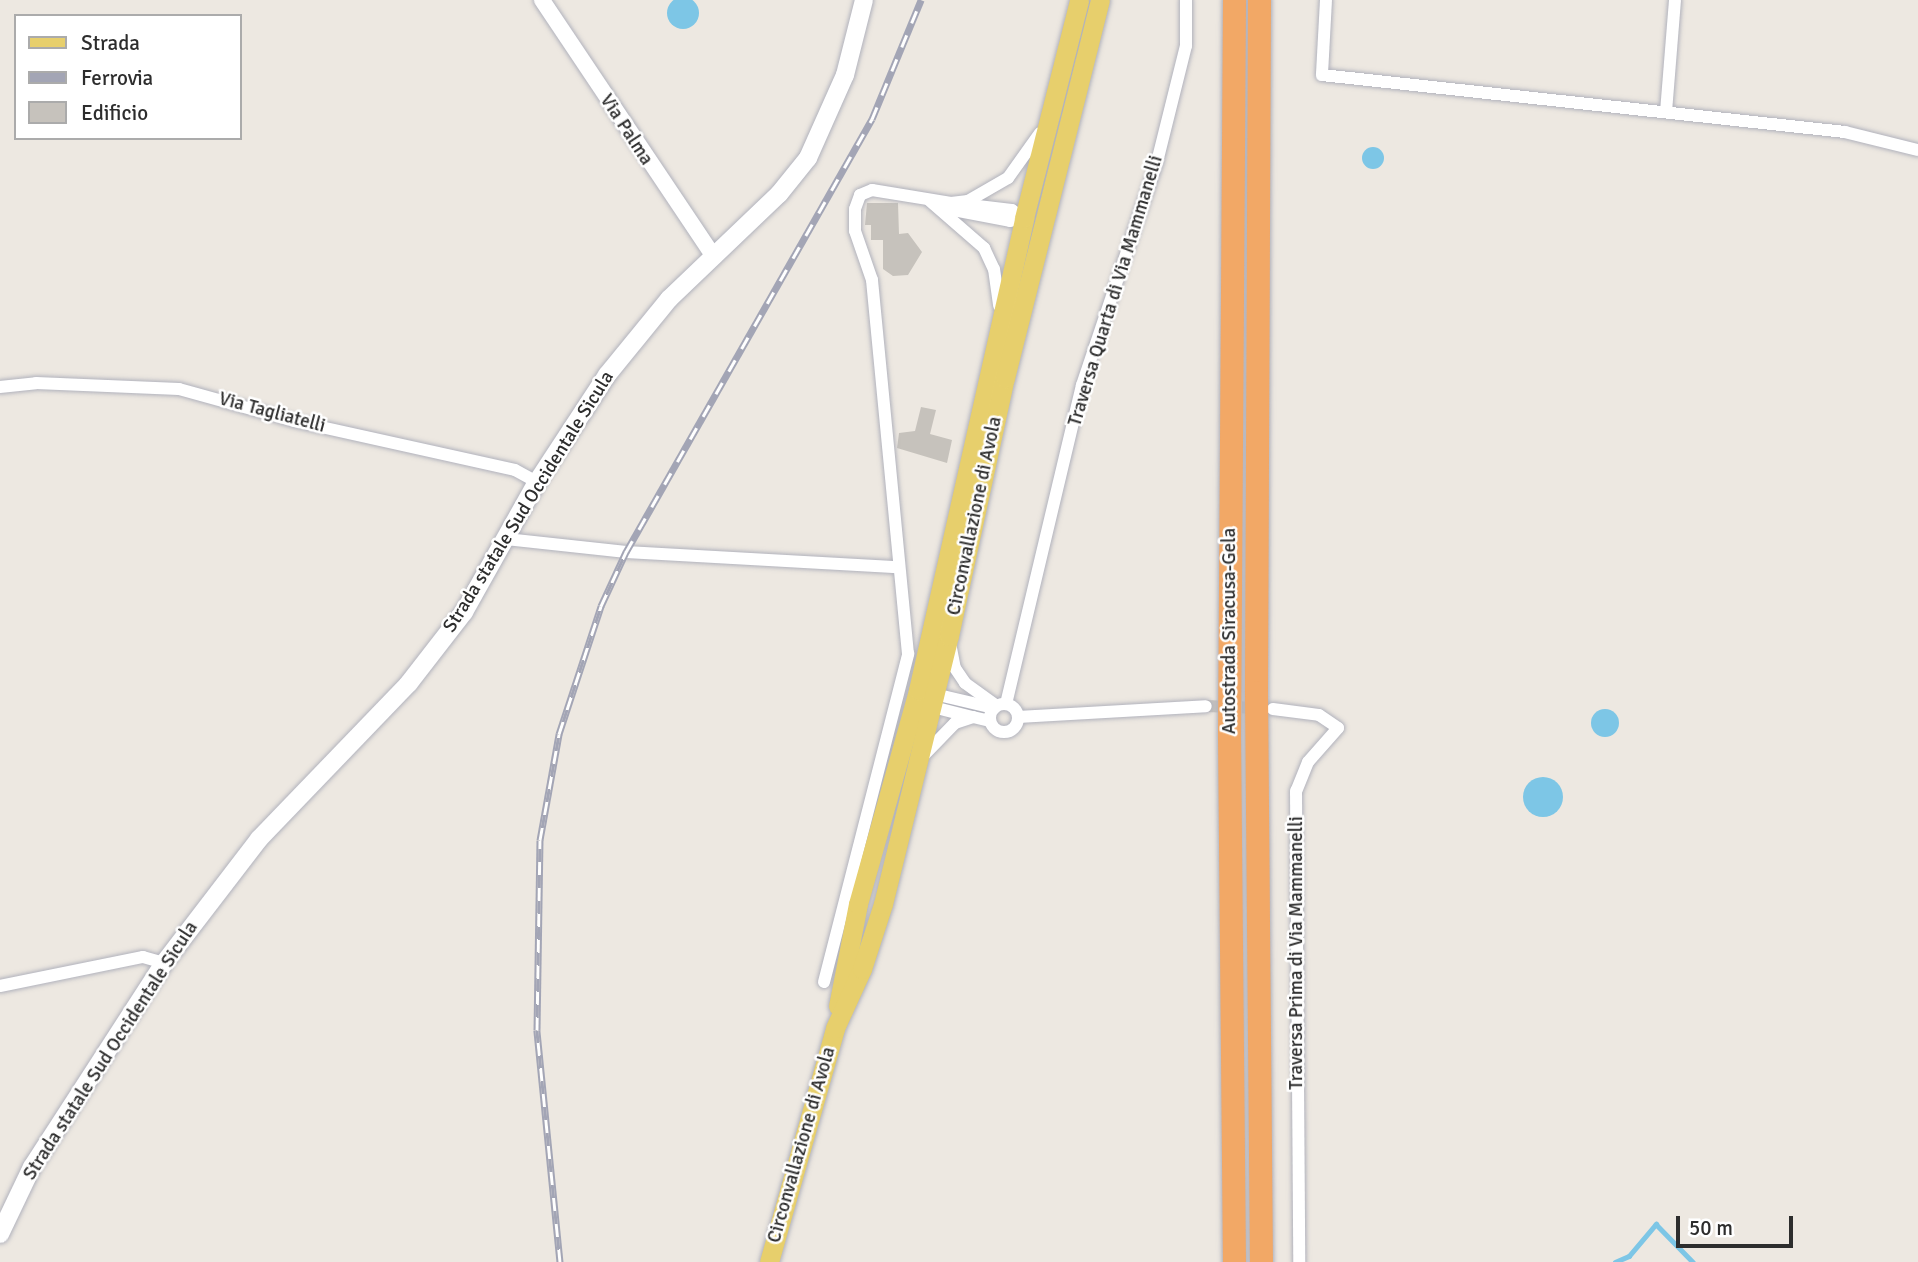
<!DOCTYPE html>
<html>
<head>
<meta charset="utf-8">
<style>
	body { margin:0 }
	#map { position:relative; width:1918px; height:1262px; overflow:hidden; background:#ede8e1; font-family:Signika,sans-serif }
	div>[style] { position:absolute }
	.water>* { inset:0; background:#7dc6e6 }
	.round { border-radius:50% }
	.stream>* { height:4.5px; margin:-2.25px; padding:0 2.25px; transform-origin:2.25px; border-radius:2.25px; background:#7dc6e6 }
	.building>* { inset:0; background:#c6c2bc }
	.minor-tunnel>* { height:12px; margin-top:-6px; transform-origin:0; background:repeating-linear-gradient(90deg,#c7c3bd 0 12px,transparent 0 18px) }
	.roads { filter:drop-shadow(0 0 2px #b1b2bc) drop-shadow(0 0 2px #b1b2bc) }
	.minor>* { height:12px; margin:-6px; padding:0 6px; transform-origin:6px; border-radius:6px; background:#fff }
	.minor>.ring { margin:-6px; padding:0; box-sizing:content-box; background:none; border:12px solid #fff; border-radius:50% }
	.tertiary>* { height:16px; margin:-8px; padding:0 8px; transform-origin:8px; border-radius:8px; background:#fff }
	.secondary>* { height:18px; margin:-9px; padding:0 9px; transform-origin:9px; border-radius:9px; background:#fff }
	.primary>* { height:19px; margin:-9.5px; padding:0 9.5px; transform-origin:9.5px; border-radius:9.5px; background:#e7cf6c }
	.motorway>* { height:23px; margin:-11.5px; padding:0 11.5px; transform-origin:11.5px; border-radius:11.5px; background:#f2a866 }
	.rail>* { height:7px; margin-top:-3.5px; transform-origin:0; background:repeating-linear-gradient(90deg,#fff 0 13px,#a3a5b5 0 26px); box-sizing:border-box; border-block:2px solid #a3a5b5 }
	span { translate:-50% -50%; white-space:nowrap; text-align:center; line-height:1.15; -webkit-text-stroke:5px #fff; paint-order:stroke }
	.street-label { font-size:19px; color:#2d2d2d }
	.legend { position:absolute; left:14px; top:14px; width:228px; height:126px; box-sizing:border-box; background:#fff; border:2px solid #ababab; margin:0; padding:9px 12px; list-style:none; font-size:21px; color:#2d2d2d }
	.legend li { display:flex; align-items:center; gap:14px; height:35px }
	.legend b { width:35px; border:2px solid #ababab }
	.scale { position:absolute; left:1676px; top:1216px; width:117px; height:32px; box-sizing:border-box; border:4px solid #2d2d2d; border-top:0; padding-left:9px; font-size:21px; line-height:24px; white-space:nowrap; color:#2d2d2d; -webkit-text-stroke:5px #fff; paint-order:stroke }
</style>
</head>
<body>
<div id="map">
	<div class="water">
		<div class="round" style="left:667px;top:-3px;width:32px;height:32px"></div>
		<div class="round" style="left:1362px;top:147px;width:22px;height:22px"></div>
		<div class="round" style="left:1591px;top:709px;width:28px;height:28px"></div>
		<div class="round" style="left:1523px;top:777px;width:40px;height:40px"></div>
	</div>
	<div class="stream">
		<div style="left:1615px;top:1262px;width:15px;rotate:-23deg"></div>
		<div style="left:1629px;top:1256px;width:42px;rotate:-49.8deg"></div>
		<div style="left:1656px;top:1224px;width:53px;rotate:45.8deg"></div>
	</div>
	<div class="building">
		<div style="clip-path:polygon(867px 203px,898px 203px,899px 234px,908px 233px,922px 252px,908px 275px,893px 276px,883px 269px,883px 240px,871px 240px,871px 225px,865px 225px)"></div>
		<div style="clip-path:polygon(921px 407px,936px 410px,930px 434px,952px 440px,947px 463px,897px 448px,899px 433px,915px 431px)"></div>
	</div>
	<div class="minor-tunnel">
		<div style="left:1206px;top:706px;width:53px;rotate:2.2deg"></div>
	</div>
	<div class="roads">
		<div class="minor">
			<div style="left:1326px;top:0;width:75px;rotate:93.1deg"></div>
			<div style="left:1322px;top:75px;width:526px;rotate:6.22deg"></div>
			<div style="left:1845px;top:132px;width:75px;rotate:13.9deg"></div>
			<div style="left:1666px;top:112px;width:112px;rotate:-85.4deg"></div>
			<div style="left:930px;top:201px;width:72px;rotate:41deg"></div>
			<div style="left:984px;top:248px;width:23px;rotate:65deg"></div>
			<div style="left:994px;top:269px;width:37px;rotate:82deg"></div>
			<div style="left:961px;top:204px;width:51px;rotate:6.7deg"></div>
			<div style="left:1012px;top:210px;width:18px;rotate:38deg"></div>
			<div style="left:943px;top:208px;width:68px;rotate:11deg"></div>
			<div style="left:1010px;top:221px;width:18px;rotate:-13deg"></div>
			<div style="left:0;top:387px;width:36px;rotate:-6deg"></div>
			<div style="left:36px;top:383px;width:143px;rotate:2.4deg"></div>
			<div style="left:179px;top:389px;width:119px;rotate:15.5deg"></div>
			<div style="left:294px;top:421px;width:226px;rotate:12.5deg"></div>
			<div style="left:515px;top:470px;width:25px;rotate:29deg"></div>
			<div style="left:506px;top:539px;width:121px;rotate:6.2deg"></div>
			<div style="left:626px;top:552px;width:272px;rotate:3.2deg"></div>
			<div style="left:950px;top:643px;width:25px;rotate:79deg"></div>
			<div style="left:955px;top:668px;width:18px;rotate:56deg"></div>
			<div style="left:965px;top:683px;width:39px;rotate:36deg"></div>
			<div style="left:930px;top:693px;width:66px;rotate:13.2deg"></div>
			<div style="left:1006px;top:704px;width:328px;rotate:-76.6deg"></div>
			<div style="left:1082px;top:385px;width:235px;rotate:-71.4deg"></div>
			<div style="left:1157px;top:162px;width:120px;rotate:-76deg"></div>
			<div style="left:1186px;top:46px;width:46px;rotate:-90deg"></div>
			<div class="ring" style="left:990px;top:704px;width:16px;height:16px"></div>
			<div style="left:925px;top:705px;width:49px;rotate:14.3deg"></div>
			<div style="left:1273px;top:709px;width:46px;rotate:7.4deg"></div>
			<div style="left:1319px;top:715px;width:23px;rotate:34deg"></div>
			<div style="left:1338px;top:728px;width:45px;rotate:131.4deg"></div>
			<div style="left:1308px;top:762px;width:31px;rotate:112deg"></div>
			<div style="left:1296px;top:791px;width:471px;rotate:89.6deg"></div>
			<div style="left:1018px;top:717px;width:188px;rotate:-3.3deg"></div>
			<div style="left:923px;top:756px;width:46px;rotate:-45.9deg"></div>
			<div style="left:955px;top:723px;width:19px;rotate:-18deg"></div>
			<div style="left:973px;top:717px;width:17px;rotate:13deg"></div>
			<div style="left:824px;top:982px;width:339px;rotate:-75.6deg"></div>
			<div style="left:908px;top:654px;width:376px;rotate:-95.5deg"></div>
			<div style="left:872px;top:280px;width:52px;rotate:-109.1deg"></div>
			<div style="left:855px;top:231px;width:22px;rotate:-90deg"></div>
			<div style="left:855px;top:209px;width:15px;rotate:-70deg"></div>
			<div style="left:860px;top:195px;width:13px;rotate:-23deg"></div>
			<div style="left:872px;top:190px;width:80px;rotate:9.3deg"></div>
			<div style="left:951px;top:203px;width:17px;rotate:-7deg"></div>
			<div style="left:968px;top:201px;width:46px;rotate:-29.9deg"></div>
			<div style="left:1008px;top:178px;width:55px;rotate:-54.6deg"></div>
			<div style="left:0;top:986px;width:146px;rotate:-11.5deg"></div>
			<div style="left:143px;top:957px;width:22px;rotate:16deg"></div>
		</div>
		<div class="tertiary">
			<div style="left:542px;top:0;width:309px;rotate:56.2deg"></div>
		</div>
		<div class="secondary">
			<div style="left:0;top:1234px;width:74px;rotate:-64.5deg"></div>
			<div style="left:32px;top:1167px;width:243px;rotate:-57.1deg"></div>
			<div style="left:164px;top:963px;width:156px;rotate:-52.5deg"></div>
			<div style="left:259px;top:839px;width:216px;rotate:-46.1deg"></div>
			<div style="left:409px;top:683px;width:90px;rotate:-52.2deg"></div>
			<div style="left:464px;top:612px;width:149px;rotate:-60.7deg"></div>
			<div style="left:537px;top:482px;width:128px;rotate:-56.8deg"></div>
			<div style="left:607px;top:375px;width:98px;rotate:-50.8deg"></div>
			<div style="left:669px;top:299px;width:152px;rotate:-43.7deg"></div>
			<div style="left:779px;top:194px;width:46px;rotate:-51.1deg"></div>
			<div style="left:808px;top:158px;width:91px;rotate:-66deg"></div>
			<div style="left:845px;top:75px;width:77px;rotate:-75.8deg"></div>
		</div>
		<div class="primary">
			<div style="left:838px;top:1006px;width:104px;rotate:-78.9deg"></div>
			<div style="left:858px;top:904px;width:222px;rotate:-74.3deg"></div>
			<div style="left:918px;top:690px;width:484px;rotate:-77.3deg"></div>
			<div style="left:1024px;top:218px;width:225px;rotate:-75.8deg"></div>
			<div style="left:769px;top:1262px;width:243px;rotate:-74.2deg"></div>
			<div style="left:835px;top:1028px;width:65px;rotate:-65.4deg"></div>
			<div style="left:862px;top:969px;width:68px;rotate:-72.1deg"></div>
			<div style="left:883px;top:904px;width:276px;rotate:-76.2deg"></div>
			<div style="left:949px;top:636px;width:264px;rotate:-77.8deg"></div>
			<div style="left:1005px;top:378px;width:390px;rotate:-75.9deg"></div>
		</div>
		<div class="motorway">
			<div style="left:1234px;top:0;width:735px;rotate:90.39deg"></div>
			<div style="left:1229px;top:735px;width:527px;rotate:89.46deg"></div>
			<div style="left:1259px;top:0;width:692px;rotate:90.25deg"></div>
			<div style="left:1256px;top:692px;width:570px;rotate:89.5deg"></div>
		</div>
	</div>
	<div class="rail">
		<div style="left:560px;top:1262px;width:233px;rotate:-95.7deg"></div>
		<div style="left:537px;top:1030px;width:190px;rotate:-89.1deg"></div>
		<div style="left:540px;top:840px;width:108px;rotate:-79.8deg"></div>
		<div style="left:559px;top:734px;width:135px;rotate:-71.8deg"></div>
		<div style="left:601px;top:606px;width:60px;rotate:-65.2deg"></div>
		<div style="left:626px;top:552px;width:498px;rotate:-60.4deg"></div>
		<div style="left:872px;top:119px;width:129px;rotate:-67.6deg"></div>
	</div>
	<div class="street-label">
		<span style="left:626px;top:130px;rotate:57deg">Via Palma</span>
		<span style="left:1116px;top:291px;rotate:-73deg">Traversa Quarta di Via Mammanelli</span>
		<span style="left:272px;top:413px;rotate:15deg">Via Tagliatelli</span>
		<span style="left:529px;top:502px;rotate:-58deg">Strada statale Sud Occidentale Sicula</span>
		<span style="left:975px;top:516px;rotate:-78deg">Circonvallazione di Avola</span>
		<span style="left:1230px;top:631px;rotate:-90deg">Autostrada Siracusa-Gela</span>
		<span style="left:1297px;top:953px;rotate:-90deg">Traversa Prima di Via Mammanelli</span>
		<span style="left:111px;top:1051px;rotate:-57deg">Strada statale Sud Occidentale Sicula</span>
		<span style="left:802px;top:1145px;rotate:-74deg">Circonvallazione di Avola</span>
	</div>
	<ul class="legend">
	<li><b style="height:9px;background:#e7cf6c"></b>Strada</li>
	<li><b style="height:9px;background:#a3a5b5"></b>Ferrovia</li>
	<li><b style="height:19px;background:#c6c2bc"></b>Edificio</li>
	</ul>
	<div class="scale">50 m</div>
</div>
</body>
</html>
